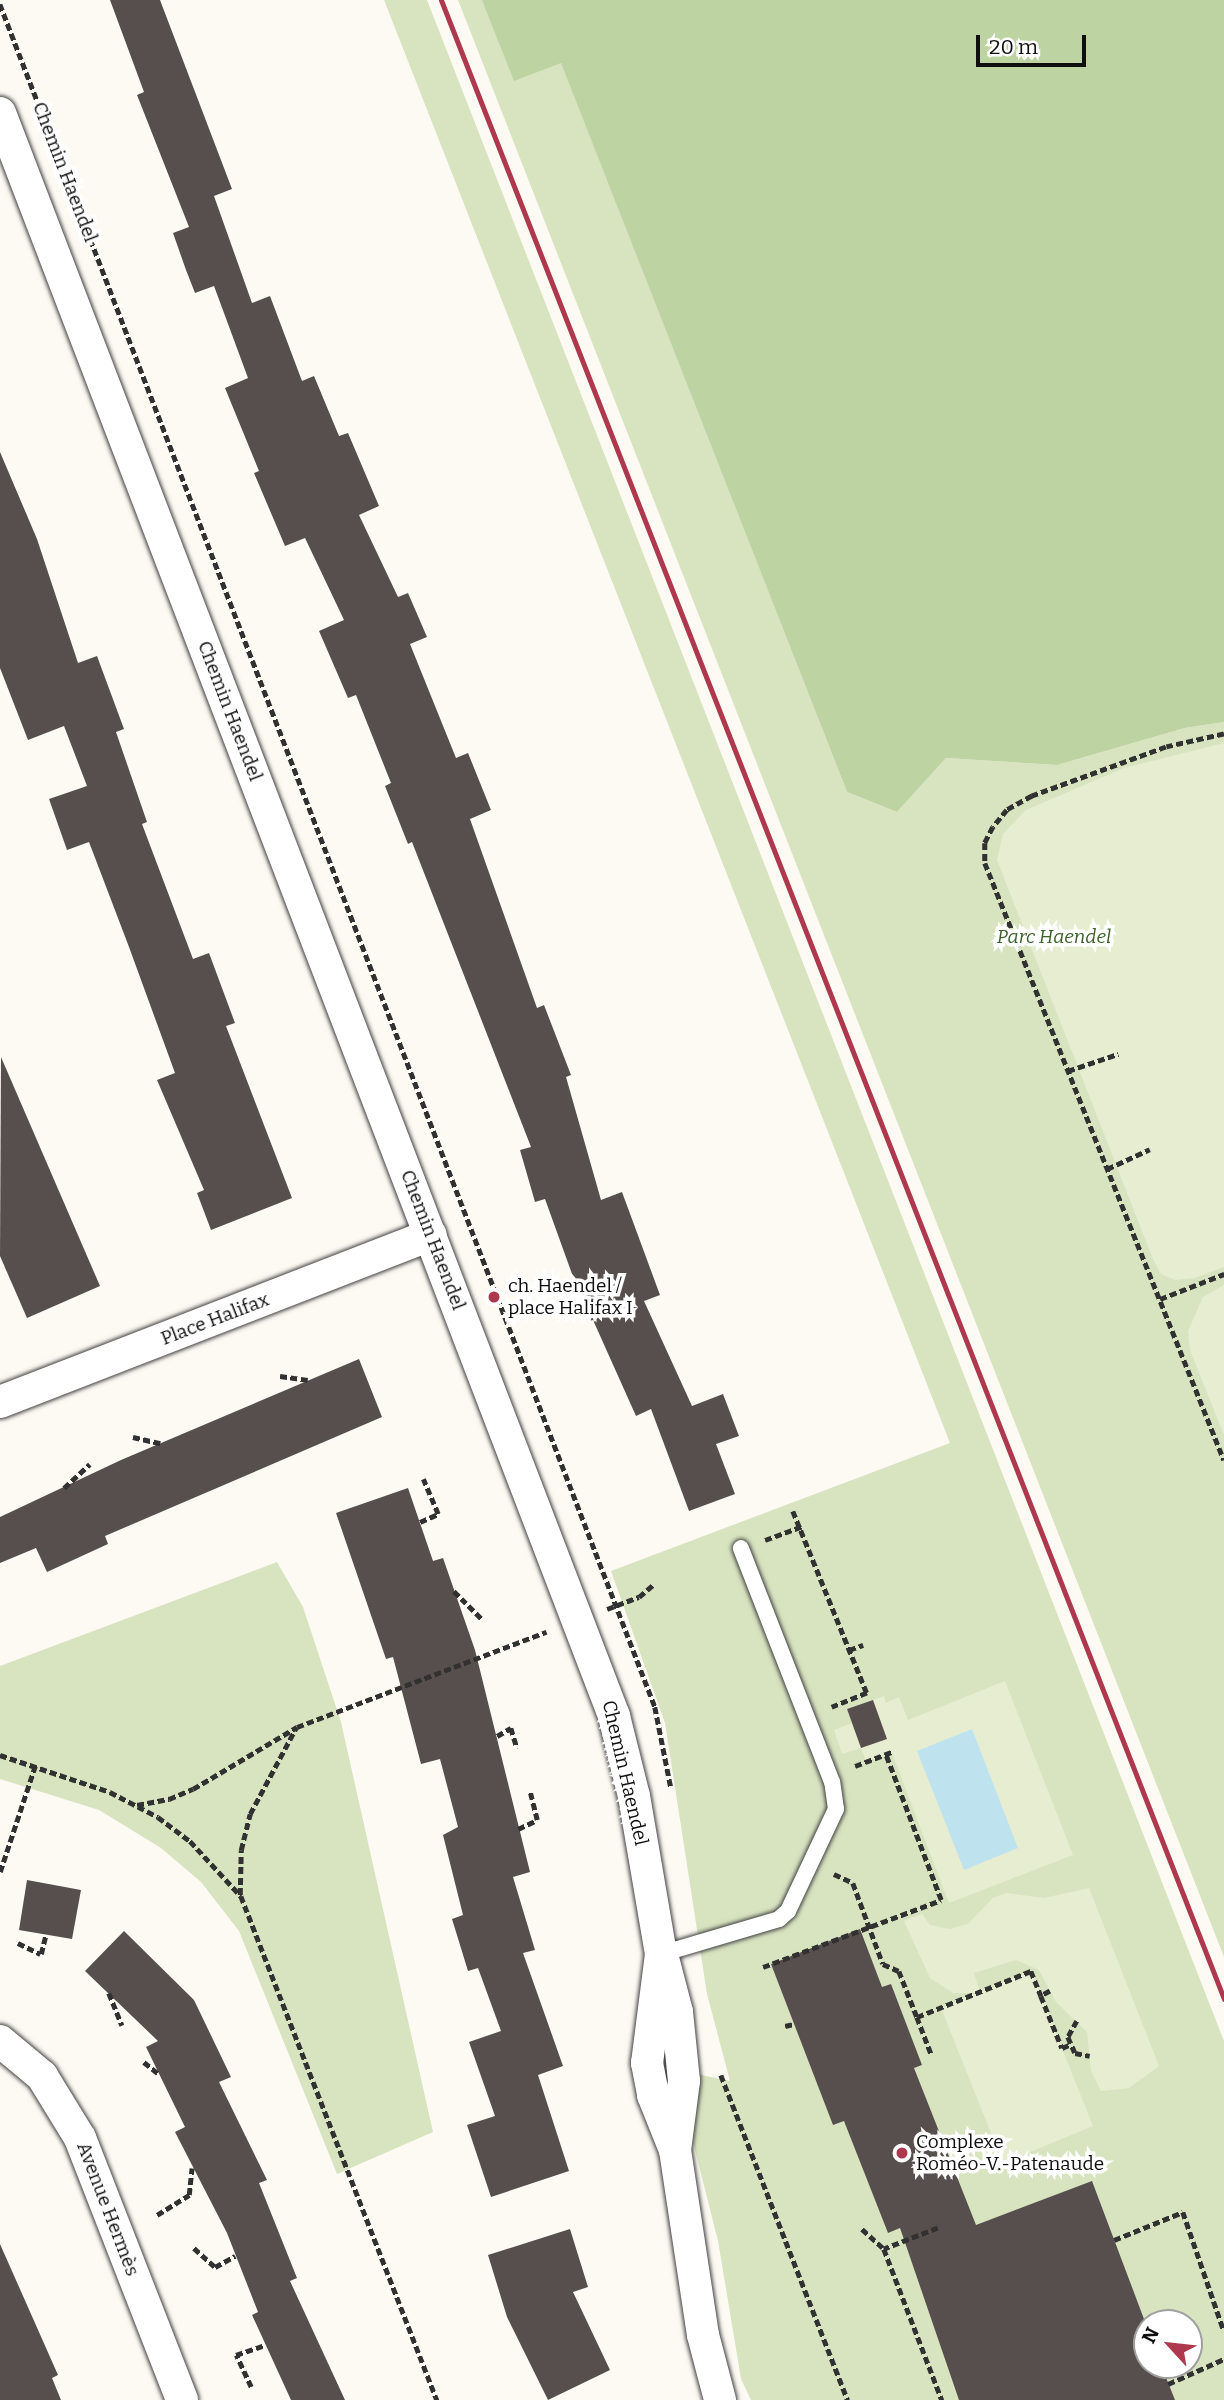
<!DOCTYPE html>
<html>
<head>
<meta charset="utf-8">
<style>
	body { margin:0 }
	#map { position:relative; width:1224px; height:2400px; overflow:hidden; background:#fdfaf3; font-family:Bitter,serif }
	div>[style] { position:absolute }
	.green>* { inset:0; background:#d8e4c0 }
	.forest>* { inset:0; background:#bed3a2 }
	.pitch>* { inset:0; background:#e7edd1 }
	.water>* { inset:0; background:#bee3ef }
	.building>* { inset:0; background:#574f4d }
	.path>* { height:4.5px; margin-top:-2.25px; transform-origin:0; background:repeating-linear-gradient(90deg,#313131 0 7px,transparent 0 10.5px) }
	.roads { filter:drop-shadow(0 0 2px #424242) drop-shadow(0 0 2px #424242) }
	.service>* { height:16px; margin:-8px; padding:0 8px; transform-origin:8px; border-radius:8px; background:#fff }
	.minor>* { height:32px; margin:-16px; padding:0 16px; transform-origin:16px; border-radius:16px; background:#fff }
	.rail>* { height:5px; margin:-2.5px; padding:0 2.5px; transform-origin:2.5px; border-radius:2.5px; background:#ae394e }
	.dots>* { width:19px; height:19px; translate:-50% -50%; box-sizing:border-box; border:4px solid #fff; border-radius:50% }
	span { translate:-50% -50%; white-space:nowrap; text-align:center; line-height:1.15; -webkit-text-stroke:7px #fff; paint-order:stroke }
	.street-label { font-size:19px; color:#0f0f0f }
	.park-label { font-size:19px; color:#3a5f27; font-style:italic }
	.poi-label { font-size:19px; color:#0f0f0f }
	.left { translate:0 -50%; text-align:left }
	.north { position:absolute; left:1133px; top:2309px; width:70px; height:70px; box-sizing:border-box; background:#fff; border:2px solid #9f9f9f; border-radius:50%; rotate:297deg; font-size:19px; font-weight:700; line-height:28px; text-align:center; color:#0f0f0f }
	.north::after { content:''; display:block; margin:auto; width:24px; height:32px; background:#ae394e; clip-path:polygon(50% 0,100% 100%,50% 72%,0 100%) }
	.scale { position:absolute; left:976px; top:35px; width:110px; height:32px; box-sizing:border-box; border:4px solid #0f0f0f; border-top:0; padding-left:9px; font-size:21px; line-height:24px; white-space:nowrap; color:#0f0f0f; -webkit-text-stroke:5px #fff; paint-order:stroke }
</style>
</head>
<body>
<div id="map">
	<div class="green">
		<div style="clip-path:polygon(evenodd,384px 0,427px 0,1224px 2041px,1224px 2400px,751px 2400px,741px 2379px,718px 2241px,690px 2130px,697px 2074px,730px 2081px,707px 1994px,665px 1723px,611px 1571px,950px 1443px,384px 0,1147px 2323px,1189px 2323px,1189px 2365px,1147px 2365px,1147px 2323px)"></div>
		<div style="clip-path:polygon(458px 0,482px 0,561px 62px,847px 792px,897px 812px,946px 758px,1057px 765px,1185px 728px,1224px 722px,1224px 1957px)"></div>
		<div style="clip-path:polygon(277px 1562px,303px 1607px,341px 1722px,433px 2132px,337px 2174px,239px 1931px,201px 1882px,161px 1848px,99px 1810px,0 1779px,0 1666px)"></div>
	</div>
	<div class="forest">
		<div style="clip-path:polygon(482px 0,1224px 0,1224px 722px,1185px 728px,1057px 765px,946px 758px,897px 812px,847px 792px,561px 63px,514px 81px)"></div>
	</div>
	<div class="pitch">
		<div style="clip-path:polygon(1224px 743px,1224px 1267px,1195px 1278px,1175px 1280px,1161px 1274px,1153px 1259px,997px 860px,1003px 834px,1026px 810px,1124px 768px)"></div>
		<div style="clip-path:polygon(1224px 1285px,1224px 1435px,1190px 1350px,1188px 1331px,1203px 1297px)"></div>
		<div style="clip-path:polygon(1005px 1681px,1073px 1855px,949px 1903px,892px 1753px,866px 1761px,861px 1748px,842px 1754px,834px 1730px,852px 1723px,847px 1709px,884px 1696px,886px 1703px,899px 1697px,908px 1720px)"></div>
		<div style="clip-path:polygon(1089px 1888px,1159px 2066px,1129px 2088px,1101px 2091px,1091px 2071px,1087px 2032px,1056px 2002px,1039px 1970px,1016px 1960px,974px 1973px,980px 1992px,1031px 1971px,1093px 2126px,1003px 2163px,941px 2008px,976px 1993px,953px 1993px,930px 1978px,904px 1921px,922px 1914px,930px 1925px,950px 1929px,968px 1924px,993px 1898px,1006px 1893px,1044px 1898px)"></div>
	</div>
	<div class="water">
		<div style="clip-path:polygon(972px 1729px,1018px 1848px,964px 1870px,917px 1751px)"></div>
	</div>
	<div class="building">
		<div style="clip-path:polygon(110px 0,160px 0,232px 189px,214px 196px,252px 303px,270px 296px,302px 381px,314px 376px,339px 436px,348px 433px,379px 506px,359px 515px,398px 597px,408px 593px,427px 637px,410px 644px,456px 758px,468px 753px,491px 810px,470px 819px,537px 1008px,544px 1005px,571px 1075px,566px 1077px,601px 1200px,622px 1192px,660px 1295px,644px 1301px,692px 1406px,723px 1394px,739px 1436px,716px 1444px,735px 1494px,689px 1511px,651px 1409px,636px 1416px,593px 1320px,589px 1321px,545px 1199px,535px 1202px,520px 1150px,531px 1147px,412px 842px,408px 844px,385px 786px,391px 783px,356px 695px,348px 698px,319px 631px,344px 620px,305px 538px,285px 546px,254px 473px,259px 471px,225px 388px,248px 378px,214px 286px,195px 293px,186px 270px,173px 233px,189px 227px,137px 95px,144px 92px)"></div>
		<div style="clip-path:polygon(0 452px,37px 539px,78px 663px,97px 656px,124px 729px,116px 732px,147px 822px,142px 824px,193px 959px,209px 953px,235px 1023px,226px 1026px,292px 1198px,211px 1230px,197px 1193px,204px 1190px,157px 1080px,175px 1073px,129px 947px,89px 842px,67px 850px,49px 799px,87px 786px,64px 726px,28px 740px,0 668px)"></div>
		<div style="clip-path:polygon(1px 1057px,100px 1286px,27px 1318px,0 1256px)"></div>
		<div style="clip-path:polygon(359px 1359px,382px 1417px,105px 1536px,108px 1544px,47px 1572px,36px 1548px,0 1563px,0 1517px,121px 1460px)"></div>
		<div style="clip-path:polygon(408px 1488px,433px 1561px,443px 1558px,475px 1650px,530px 1872px,513px 1877px,535px 1950px,523px 1953px,563px 2066px,538px 2075px,569px 2171px,491px 2197px,467px 2125px,495px 2116px,469px 2042px,501px 2031px,478px 1968px,468px 1971px,452px 1919px,463px 1915px,443px 1835px,458px 1827px,440px 1759px,421px 1764px,393px 1657px,386px 1659px,336px 1513px)"></div>
		<div style="clip-path:polygon(873px 1700px,887px 1739px,861px 1748px,847px 1709px)"></div>
		<div style="clip-path:polygon(27px 1880px,81px 1890px,72px 1939px,19px 1930px)"></div>
		<div style="clip-path:polygon(860px 1929px,882px 1987px,891px 1984px,922px 2065px,914px 2068px,976px 2225px,1092px 2181px,1147px 2327px,1147px 2365px,1161px 2365px,1175px 2400px,959px 2400px,900px 2228px,888px 2233px,844px 2121px,833px 2125px,771px 1964px)"></div>
		<div style="clip-path:polygon(124px 1931px,194px 2000px,231px 2077px,219px 2082px,267px 2180px,259px 2183px,297px 2278px,290px 2281px,345px 2400px,291px 2400px,252px 2315px,258px 2312px,227px 2233px,175px 2132px,185px 2127px,146px 2047px,158px 2041px,85px 1971px)"></div>
		<div style="clip-path:polygon(570px 2229px,588px 2287px,573px 2292px,610px 2370px,548px 2400px,507px 2317px,488px 2255px)"></div>
		<div style="clip-path:polygon(0 2244px,58px 2375px,52px 2378px,61px 2400px,0 2400px)"></div>
	</div>
	<div class="path">
		<div style="left:0;top:4px;width:1825px;rotate:68.96deg"></div>
		<div style="left:655px;top:1707px;width:83px;rotate:78.8deg"></div>
		<div style="left:1224px;top:734px;width:59px;rotate:167.4deg"></div>
		<div style="left:1166px;top:747px;width:143px;rotate:159.9deg"></div>
		<div style="left:1032px;top:796px;width:29px;rotate:151deg"></div>
		<div style="left:1007px;top:810px;width:22px;rotate:129deg"></div>
		<div style="left:993px;top:827px;width:18px;rotate:117deg"></div>
		<div style="left:985px;top:843px;width:20px;rotate:90deg"></div>
		<div style="left:985px;top:863px;width:643px;rotate:68.18deg"></div>
		<div style="left:1068px;top:1071px;width:53px;rotate:-18.8deg"></div>
		<div style="left:1107px;top:1169px;width:47px;rotate:-24.9deg"></div>
		<div style="left:1160px;top:1299px;width:69px;rotate:-21.3deg"></div>
		<div style="left:280px;top:1376px;width:28px;rotate:8deg"></div>
		<div style="left:133px;top:1437px;width:28px;rotate:13deg"></div>
		<div style="left:64px;top:1488px;width:35px;rotate:-43deg"></div>
		<div style="left:793px;top:1511px;width:196px;rotate:67.9deg"></div>
		<div style="left:867px;top:1693px;width:38px;rotate:158deg"></div>
		<div style="left:420px;top:1522px;width:20px;rotate:-24deg"></div>
		<div style="left:438px;top:1514px;width:38px;rotate:-113deg"></div>
		<div style="left:765px;top:1540px;width:40px;rotate:-20.2deg"></div>
		<div style="left:454px;top:1591px;width:40px;rotate:45deg"></div>
		<div style="left:607px;top:1609px;width:34px;rotate:-21deg"></div>
		<div style="left:639px;top:1597px;width:20px;rotate:-41deg"></div>
		<div style="left:849px;top:1650px;width:15px;rotate:-20deg"></div>
		<div style="left:497px;top:1736px;width:16px;rotate:-30deg"></div>
		<div style="left:511px;top:1728px;width:21px;rotate:73deg"></div>
		<div style="left:0;top:1755px;width:116px;rotate:18.6deg"></div>
		<div style="left:110px;top:1792px;width:54px;rotate:27.5deg"></div>
		<div style="left:158px;top:1817px;width:40px;rotate:37deg"></div>
		<div style="left:190px;top:1841px;width:75px;rotate:47.2deg"></div>
		<div style="left:241px;top:1896px;width:541px;rotate:68.75deg"></div>
		<div style="left:855px;top:1766px;width:40px;rotate:-21deg"></div>
		<div style="left:137px;top:1805px;width:33px;rotate:-11deg"></div>
		<div style="left:169px;top:1799px;width:26px;rotate:-23deg"></div>
		<div style="left:193px;top:1789px;width:121px;rotate:-30.8deg"></div>
		<div style="left:297px;top:1727px;width:267px;rotate:-20.9deg"></div>
		<div style="left:518px;top:1829px;width:21px;rotate:-25deg"></div>
		<div style="left:537px;top:1820px;width:30px;rotate:-104deg"></div>
		<div style="left:0;top:1872px;width:112px;rotate:-71.7deg"></div>
		<div style="left:834px;top:1874px;width:21px;rotate:25deg"></div>
		<div style="left:853px;top:1883px;width:86px;rotate:69.7deg"></div>
		<div style="left:883px;top:1964px;width:17px;rotate:24deg"></div>
		<div style="left:899px;top:1971px;width:49px;rotate:68.6deg"></div>
		<div style="left:917px;top:2017px;width:123px;rotate:-22deg"></div>
		<div style="left:1031px;top:1971px;width:27px;rotate:68deg"></div>
		<div style="left:240px;top:1895px;width:45px;rotate:-88.7deg"></div>
		<div style="left:241px;top:1850px;width:37px;rotate:-76deg"></div>
		<div style="left:250px;top:1814px;width:98px;rotate:-61.9deg"></div>
		<div style="left:18px;top:1943px;width:25px;rotate:26deg"></div>
		<div style="left:41px;top:1954px;width:21px;rotate:-76deg"></div>
		<div style="left:763px;top:1967px;width:190px;rotate:-20.6deg"></div>
		<div style="left:941px;top:1900px;width:155px;rotate:-110.8deg"></div>
		<div style="left:1050px;top:1991px;width:10px;rotate:151deg"></div>
		<div style="left:1041px;top:1996px;width:56px;rotate:68deg"></div>
		<div style="left:1062px;top:2048px;width:10px;rotate:-24deg"></div>
		<div style="left:109px;top:1993px;width:35px;rotate:68deg"></div>
		<div style="left:917px;top:2017px;width:40px;rotate:69deg"></div>
		<div style="left:1077px;top:2021px;width:18px;rotate:119deg"></div>
		<div style="left:1068px;top:2037px;width:17px;rotate:66deg"></div>
		<div style="left:1075px;top:2053px;width:15px;rotate:11deg"></div>
		<div style="left:785px;top:2026px;width:9px;rotate:-13deg"></div>
		<div style="left:144px;top:2062px;width:19px;rotate:39deg"></div>
		<div style="left:721px;top:2075px;width:349px;rotate:68.7deg"></div>
		<div style="left:157px;top:2215px;width:38px;rotate:-32deg"></div>
		<div style="left:189px;top:2195px;width:27px;rotate:-84deg"></div>
		<div style="left:938px;top:2228px;width:58px;rotate:158.7deg"></div>
		<div style="left:884px;top:2249px;width:162px;rotate:69deg"></div>
		<div style="left:862px;top:2229px;width:30px;rotate:42deg"></div>
		<div style="left:1114px;top:2240px;width:74px;rotate:-22.1deg"></div>
		<div style="left:1183px;top:2212px;width:126px;rotate:71deg"></div>
		<div style="left:194px;top:2248px;width:28px;rotate:42deg"></div>
		<div style="left:215px;top:2267px;width:23px;rotate:-29deg"></div>
		<div style="left:1168px;top:2384px;width:61px;rotate:-24.1deg"></div>
		<div style="left:251px;top:2387px;width:35px;rotate:-115deg"></div>
		<div style="left:236px;top:2355px;width:31px;rotate:-19deg"></div>
	</div>
	<div class="roads">
		<div class="service">
			<div style="left:661px;top:1954px;width:123px;rotate:-16.5deg"></div>
			<div style="left:779px;top:1919px;width:12px;rotate:-42deg"></div>
			<div style="left:788px;top:1911px;width:113px;rotate:-64.8deg"></div>
			<div style="left:836px;top:1809px;width:27px;rotate:-98deg"></div>
			<div style="left:832px;top:1782px;width:251px;rotate:-111.3deg"></div>
		</div>
		<div class="minor">
			<div style="left:0;top:113px;width:1717px;rotate:69.04deg"></div>
			<div style="left:614px;top:1716px;width:82px;rotate:76deg"></div>
			<div style="left:634px;top:1796px;width:160px;rotate:80.3deg"></div>
			<div style="left:661px;top:1954px;width:110px;rotate:97.3deg"></div>
			<div style="left:647px;top:2063px;width:33px;rotate:79deg"></div>
			<div style="left:653px;top:2095px;width:59px;rotate:68.2deg"></div>
			<div style="left:675px;top:2150px;width:187px;rotate:81.4deg"></div>
			<div style="left:703px;top:2335px;width:67px;rotate:75.3deg"></div>
			<div style="left:0;top:1402px;width:462px;rotate:-21.2deg"></div>
			<div style="left:664px;top:1962px;width:52px;rotate:75.4deg"></div>
			<div style="left:677px;top:2012px;width:69px;rotate:84.2deg"></div>
			<div style="left:684px;top:2081px;width:70px;rotate:97.4deg"></div>
			<div style="left:0;top:2041px;width:55px;rotate:39.8deg"></div>
			<div style="left:42px;top:2076px;width:73px;rotate:58.5deg"></div>
			<div style="left:80px;top:2138px;width:281px;rotate:68.7deg"></div>
		</div>
	</div>
	<div class="rail">
		<div style="left:441px;top:0;width:2147px;rotate:68.61deg"></div>
	</div>
	<div class="dots">
		<div style="left:494px;top:1297px;background:#ae394e"></div>
		<div style="left:902px;top:2153px;background:#ae394e"></div>
	</div>
	<div class="street-label">
		<span style="left:65px;top:172px;rotate:69deg">Chemin Haendel</span>
		<span style="left:230px;top:711px;rotate:69deg">Chemin Haendel</span>
		<span style="left:433px;top:1240px;rotate:69deg">Chemin Haendel</span>
		<span style="left:215px;top:1319px;rotate:-21deg">Place Halifax</span>
		<span style="left:625px;top:1773px;rotate:77deg">Chemin Haendel</span>
		<span style="left:108px;top:2209px;rotate:69deg">Avenue Hermès</span>
	</div>
	<div class="park-label">
		<span style="left:1054px;top:937px">Parc Haendel</span>
	</div>
	<div class="poi-label">
		<span class="left" style="left:508px;top:1297px">ch. Haendel /<br>place Halifax I</span>
		<span class="left" style="left:916px;top:2153px">Complexe<br>Roméo-V.-Patenaude</span>
	</div>
	<div class="north">N</div>
	<div class="scale">20 m</div>
</div>
</body>
</html>
